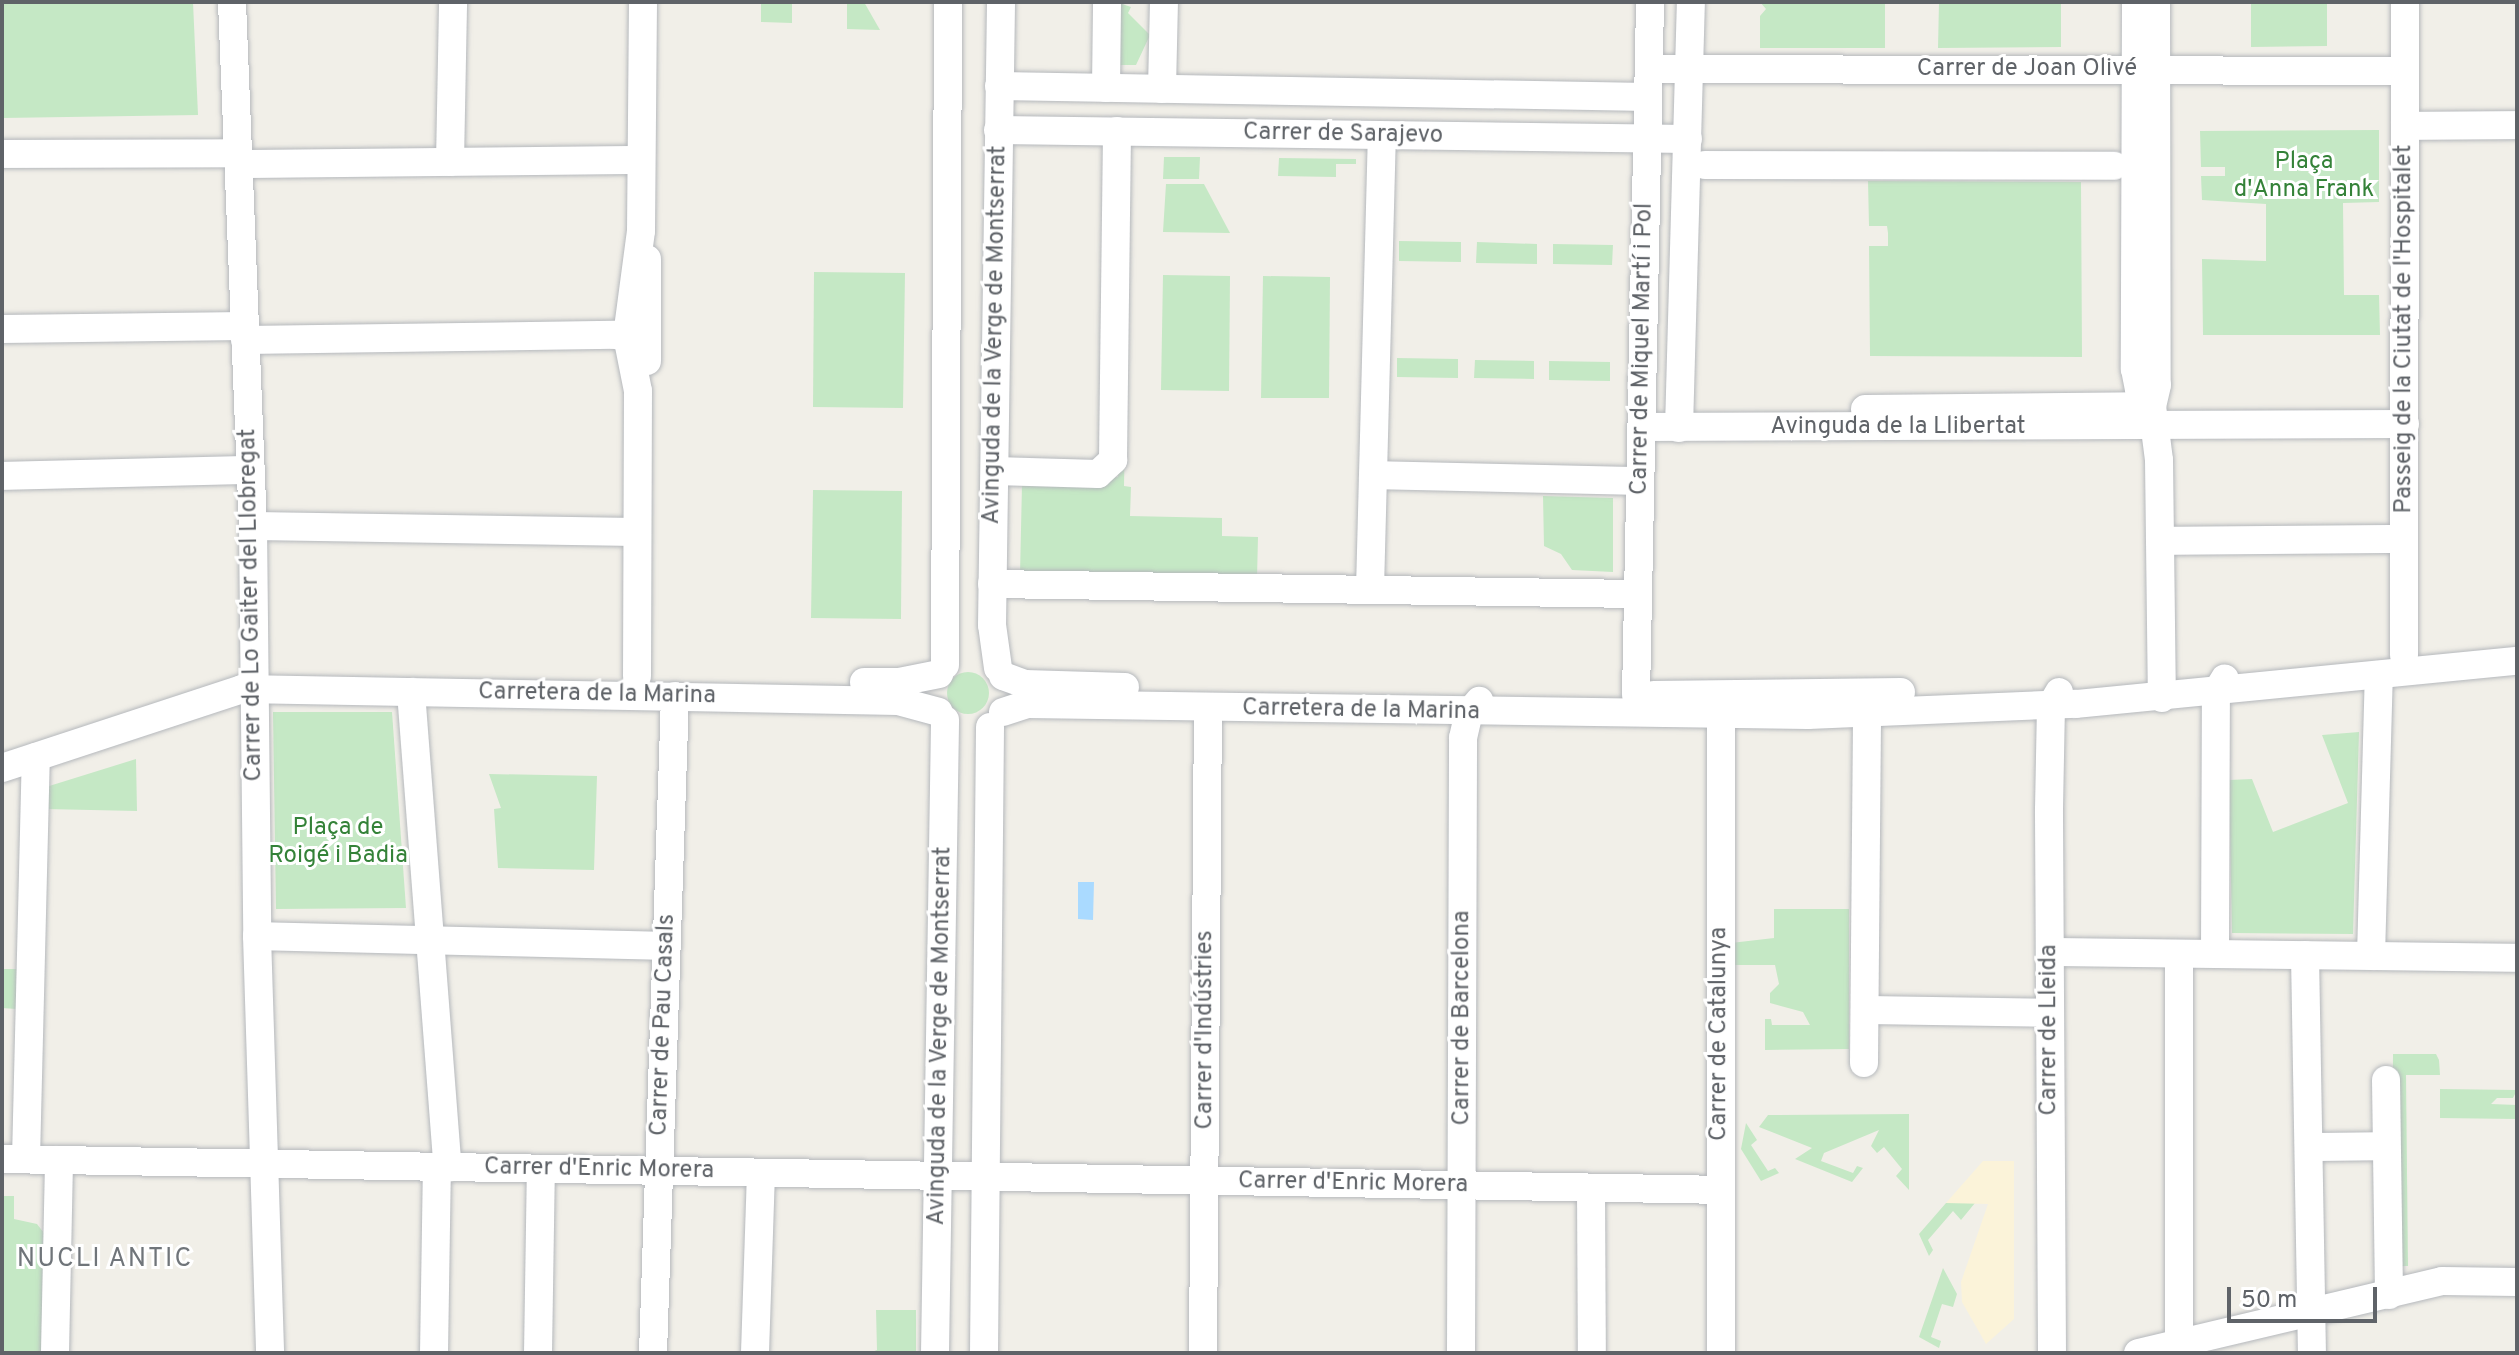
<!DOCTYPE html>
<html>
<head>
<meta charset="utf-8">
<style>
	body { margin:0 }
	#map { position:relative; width:2519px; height:1355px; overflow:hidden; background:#f1efe8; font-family:Overpass,sans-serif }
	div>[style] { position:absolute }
	.green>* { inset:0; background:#c5e8c5 }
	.round { border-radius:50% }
	.sand>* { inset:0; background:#fbf3d9 }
	.water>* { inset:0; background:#aadaff }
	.roads { filter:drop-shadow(0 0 2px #b5b8bc) drop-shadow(0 0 2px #b5b8bc) }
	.minor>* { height:28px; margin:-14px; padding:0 14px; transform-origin:14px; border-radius:14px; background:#fff }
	span { translate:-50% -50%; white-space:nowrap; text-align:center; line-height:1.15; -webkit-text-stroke:6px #fff; paint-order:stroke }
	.street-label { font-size:24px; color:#5f6368 }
	.park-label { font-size:24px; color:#348238 }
	.neighbourhood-label { font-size:26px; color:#70757a; letter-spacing:2px }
	.frame { position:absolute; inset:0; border:4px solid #5f6368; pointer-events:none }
	.scale { position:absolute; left:2227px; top:1287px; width:150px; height:36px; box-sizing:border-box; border:4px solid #5f6368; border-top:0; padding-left:10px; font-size:24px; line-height:28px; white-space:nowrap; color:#5f6368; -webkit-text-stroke:6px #fff; paint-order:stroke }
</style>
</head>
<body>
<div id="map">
	<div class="green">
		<div style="clip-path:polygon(2px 2px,193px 2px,198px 115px,2px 118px)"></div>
		<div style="clip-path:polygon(761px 2px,792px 2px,792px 23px,761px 22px)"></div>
		<div style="clip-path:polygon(847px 2px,864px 2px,880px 30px,847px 29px)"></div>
		<div style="clip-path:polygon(1116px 2px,1131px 7px,1128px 13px,1150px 35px,1136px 65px,1114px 65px)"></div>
		<div style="clip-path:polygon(1760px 2px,1885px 2px,1885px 48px,1760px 48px,1760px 16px,1766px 9px)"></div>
		<div style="clip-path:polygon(1939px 2px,2061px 2px,2061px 47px,1938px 48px)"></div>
		<div style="clip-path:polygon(2251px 2px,2327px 2px,2327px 46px,2251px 47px)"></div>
		<div style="clip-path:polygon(2379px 130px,2379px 202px,2343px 203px,2344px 295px,2379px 295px,2380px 335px,2203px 335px,2202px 259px,2266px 261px,2266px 204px,2202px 200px,2201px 176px,2225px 176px,2225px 167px,2201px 167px,2200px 131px)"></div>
		<div style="clip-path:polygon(1164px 157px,1200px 157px,1199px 179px,1163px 179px)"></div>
		<div style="clip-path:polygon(1279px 158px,1356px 159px,1356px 164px,1336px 164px,1336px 177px,1278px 176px)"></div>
		<div style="clip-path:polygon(1868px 181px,2081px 182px,2082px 357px,1870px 356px,1869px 246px,1888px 246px,1888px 233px,1887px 226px,1869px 226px)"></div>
		<div style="clip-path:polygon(1166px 184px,1204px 184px,1230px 233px,1163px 232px)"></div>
		<div style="clip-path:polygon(1129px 223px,1124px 486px,1131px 487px,1130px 516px,1222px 518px,1222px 536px,1258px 537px,1257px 578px,1020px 575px,1022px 484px,1118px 477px)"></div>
		<div style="clip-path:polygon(1399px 241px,1461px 242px,1461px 262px,1399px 261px)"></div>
		<div style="clip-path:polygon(1477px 242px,1537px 244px,1537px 264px,1476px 263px)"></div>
		<div style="clip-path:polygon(1553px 244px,1613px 245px,1612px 265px,1553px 264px)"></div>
		<div style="clip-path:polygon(814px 272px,905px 273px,903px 408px,813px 407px)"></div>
		<div style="clip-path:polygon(1163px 275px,1230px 276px,1229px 391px,1161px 390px)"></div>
		<div style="clip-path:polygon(1263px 276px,1330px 277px,1329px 398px,1261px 398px)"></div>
		<div style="clip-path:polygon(1397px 358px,1458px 359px,1458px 378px,1397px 377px)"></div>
		<div style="clip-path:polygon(1475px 360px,1534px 361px,1534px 379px,1474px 378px)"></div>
		<div style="clip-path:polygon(1549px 361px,1610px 362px,1610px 381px,1549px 380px)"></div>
		<div style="clip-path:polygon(813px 490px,902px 491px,901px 619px,811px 618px)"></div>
		<div style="clip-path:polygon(1543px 496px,1613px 498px,1613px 572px,1572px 570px,1561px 554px,1544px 546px)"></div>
		<div class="round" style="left:947px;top:672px;width:42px;height:42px"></div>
		<div style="clip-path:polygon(273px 712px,392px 712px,406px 908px,276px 909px)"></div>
		<div style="clip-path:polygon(2359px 732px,2353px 934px,2232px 933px,2229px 780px,2252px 779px,2273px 832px,2348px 803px,2322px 735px)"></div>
		<div style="clip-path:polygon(136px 759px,137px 811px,45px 809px,46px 787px)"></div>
		<div style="clip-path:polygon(489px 774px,597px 776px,594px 870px,498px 868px,494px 809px,501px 808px)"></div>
		<div style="clip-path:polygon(1774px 909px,1849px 909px,1849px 1049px,1765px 1050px,1765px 1019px,1771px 1019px,1772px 1025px,1810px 1025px,1803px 1012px,1770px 1003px,1770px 993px,1779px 984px,1775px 965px,1731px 965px,1731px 943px,1774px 938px)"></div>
		<div style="clip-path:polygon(2px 969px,17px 969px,16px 1009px,2px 1008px)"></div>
		<div style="clip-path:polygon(2393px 1054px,2436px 1054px,2439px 1060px,2440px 1075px,2406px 1075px,2408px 1266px,2391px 1266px)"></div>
		<div style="clip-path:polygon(2440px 1089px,2517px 1090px,2513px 1098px,2497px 1098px,2491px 1104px,2517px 1105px,2517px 1119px,2440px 1118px)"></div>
		<div style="clip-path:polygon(1909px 1114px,1909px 1190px,1896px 1176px,1902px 1169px,1884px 1147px,1877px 1153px,1871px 1146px,1879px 1130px,1824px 1153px,1821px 1161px,1853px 1173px,1857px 1166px,1863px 1168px,1852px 1182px,1795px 1159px,1812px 1148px,1759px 1127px,1768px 1115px)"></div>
		<div style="clip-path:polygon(1746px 1123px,1757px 1140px,1751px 1145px,1768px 1171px,1775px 1168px,1779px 1173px,1761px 1181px,1741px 1149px)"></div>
		<div style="clip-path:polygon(2px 1196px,14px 1196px,14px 1219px,37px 1224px,44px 1233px,41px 1353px,2px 1353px)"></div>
		<div style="clip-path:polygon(1946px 1203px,1975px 1203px,1961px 1220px,1953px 1211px,1928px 1240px,1933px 1250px,1929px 1256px,1919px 1234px)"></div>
		<div style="clip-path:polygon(1943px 1268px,1957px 1294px,1953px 1307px,1942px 1304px,1931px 1337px,1941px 1341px,1939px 1348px,1919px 1337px)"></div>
		<div style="clip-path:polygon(876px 1310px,916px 1310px,916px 1353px,869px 1353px,877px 1350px)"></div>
	</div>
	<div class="sand">
		<div style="clip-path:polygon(1983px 1161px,2014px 1161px,2014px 1319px,1986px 1344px,1962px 1302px,1961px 1282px,1988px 1204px,1946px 1203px)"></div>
	</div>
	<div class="water">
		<div style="clip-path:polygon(1078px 882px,1094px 882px,1093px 920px,1078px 919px)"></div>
	</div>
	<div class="roads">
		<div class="minor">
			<div style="left:232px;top:2px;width:524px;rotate:87.71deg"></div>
			<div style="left:253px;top:526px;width:410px;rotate:89.4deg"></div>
			<div style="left:257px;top:936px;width:417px;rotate:88.2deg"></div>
			<div style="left:2136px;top:2px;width:367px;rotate:90.2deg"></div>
			<div style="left:2135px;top:369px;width:20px;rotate:79deg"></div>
			<div style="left:2139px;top:389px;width:21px;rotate:53deg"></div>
			<div style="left:2156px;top:2px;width:383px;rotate:89.9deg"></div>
			<div style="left:2157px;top:385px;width:22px;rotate:103deg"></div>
			<div style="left:2152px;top:406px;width:54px;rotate:82.6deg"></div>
			<div style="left:2159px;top:460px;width:238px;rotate:89.3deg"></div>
			<div style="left:1649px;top:69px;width:756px;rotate:0.15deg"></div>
			<div style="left:999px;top:86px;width:649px;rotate:0.97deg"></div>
			<div style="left:1106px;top:88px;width:86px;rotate:-89.3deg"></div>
			<div style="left:1162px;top:89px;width:87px;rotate:-88.7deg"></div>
			<div style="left:2405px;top:126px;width:112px;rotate:-0.5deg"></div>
			<div style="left:998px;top:130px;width:690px;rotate:0.75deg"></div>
			<div style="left:2px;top:154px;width:236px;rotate:-0.2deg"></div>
			<div style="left:450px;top:162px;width:160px;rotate:-88.9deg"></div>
			<div style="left:239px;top:164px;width:402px;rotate:-0.6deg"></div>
			<div style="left:1705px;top:165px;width:409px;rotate:0.1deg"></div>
			<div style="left:2px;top:329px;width:243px;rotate:-0.7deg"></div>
			<div style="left:245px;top:340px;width:370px;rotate:-0.8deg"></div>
			<div style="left:615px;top:335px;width:18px;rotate:9deg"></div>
			<div style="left:633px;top:338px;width:12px;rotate:48deg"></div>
			<div style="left:647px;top:361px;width:102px;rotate:-90deg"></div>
			<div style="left:1865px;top:409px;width:287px;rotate:-0.6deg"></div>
			<div style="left:1642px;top:427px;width:763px;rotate:-0.23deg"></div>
			<div style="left:1679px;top:428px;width:426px;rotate:-88.4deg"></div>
			<div style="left:995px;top:471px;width:103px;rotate:1.7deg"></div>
			<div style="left:1098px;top:474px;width:21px;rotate:-43deg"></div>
			<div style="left:1113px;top:460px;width:329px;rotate:-89.3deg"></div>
			<div style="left:1373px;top:475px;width:267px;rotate:1.3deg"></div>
			<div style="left:2px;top:476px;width:249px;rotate:-1.4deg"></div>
			<div style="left:253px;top:526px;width:384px;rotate:0.9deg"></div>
			<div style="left:2160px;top:541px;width:244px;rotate:-0.5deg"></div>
			<div style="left:992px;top:584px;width:646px;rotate:0.89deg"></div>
			<div style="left:1370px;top:589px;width:453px;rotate:-88.5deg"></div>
			<div style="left:2404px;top:655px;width:653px;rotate:-89.91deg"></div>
			<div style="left:945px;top:665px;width:663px;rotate:-89.74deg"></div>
			<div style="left:998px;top:668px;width:43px;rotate:-97.9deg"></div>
			<div style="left:992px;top:625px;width:623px;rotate:-89.17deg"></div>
			<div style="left:637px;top:676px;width:285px;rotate:-89.8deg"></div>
			<div style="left:638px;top:391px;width:56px;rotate:-101.3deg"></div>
			<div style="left:627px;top:336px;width:106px;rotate:-82.4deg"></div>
			<div style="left:641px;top:231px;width:229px;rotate:-89.5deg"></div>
			<div style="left:1003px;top:676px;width:23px;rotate:20deg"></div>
			<div style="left:1025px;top:684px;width:100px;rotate:1.7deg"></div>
			<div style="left:864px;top:682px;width:35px"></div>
			<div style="left:899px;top:682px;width:41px;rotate:-11.3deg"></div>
			<div style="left:411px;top:692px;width:477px;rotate:85.6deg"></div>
			<div style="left:1636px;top:695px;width:693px;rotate:-88.84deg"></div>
			<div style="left:1654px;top:695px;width:247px;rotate:-0.7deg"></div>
			<div style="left:1711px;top:702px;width:16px;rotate:52deg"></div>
			<div style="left:1721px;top:715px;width:638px;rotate:90deg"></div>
			<div style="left:1003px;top:712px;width:25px;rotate:-18deg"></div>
			<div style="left:1027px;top:704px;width:781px;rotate:0.81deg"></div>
			<div style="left:1808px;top:715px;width:268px;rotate:-2.4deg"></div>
			<div style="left:2076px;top:704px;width:443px;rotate:-5.6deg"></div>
			<div style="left:2px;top:768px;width:253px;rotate:-18.2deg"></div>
			<div style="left:242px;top:689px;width:656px;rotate:1.05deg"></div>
			<div style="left:898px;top:701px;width:42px;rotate:15deg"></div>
			<div style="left:257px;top:936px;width:409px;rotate:1.4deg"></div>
			<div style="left:2050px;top:952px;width:467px;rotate:0.7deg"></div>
			<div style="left:2215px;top:954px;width:261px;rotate:-89.8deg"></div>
			<div style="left:2216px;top:693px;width:17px;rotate:-59deg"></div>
			<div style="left:2305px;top:955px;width:398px;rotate:89deg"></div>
			<div style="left:2371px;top:956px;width:281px;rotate:-88.4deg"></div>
			<div style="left:1865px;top:1010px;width:184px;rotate:0.9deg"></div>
			<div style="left:1864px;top:1063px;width:350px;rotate:-89.5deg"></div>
			<div style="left:2386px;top:1080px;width:215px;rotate:89.2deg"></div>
			<div style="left:2309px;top:1147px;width:77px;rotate:-0.7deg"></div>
			<div style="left:2px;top:1159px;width:1718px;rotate:1.03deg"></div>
			<div style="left:26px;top:1159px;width:402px;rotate:-88.6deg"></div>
			<div style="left:1591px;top:1189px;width:164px;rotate:89.7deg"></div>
			<div style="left:2179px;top:1343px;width:389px;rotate:-90deg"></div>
			<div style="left:55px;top:1353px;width:193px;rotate:-88.8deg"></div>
			<div style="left:434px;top:1353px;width:185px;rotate:-89.1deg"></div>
			<div style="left:538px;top:1353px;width:184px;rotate:-89.1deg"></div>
			<div style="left:653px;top:1353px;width:657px;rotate:-88.08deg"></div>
			<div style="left:755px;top:1353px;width:180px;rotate:-88.1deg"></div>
			<div style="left:935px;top:1353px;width:633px;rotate:-89.09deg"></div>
			<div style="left:984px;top:1353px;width:626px;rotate:-89.45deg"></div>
			<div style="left:1203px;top:1353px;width:645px;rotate:-89.56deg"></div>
			<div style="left:1461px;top:1353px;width:615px;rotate:-89.81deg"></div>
			<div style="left:1463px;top:738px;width:26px;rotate:-77deg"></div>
			<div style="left:1469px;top:713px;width:16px;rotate:-50deg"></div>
			<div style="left:2052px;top:1353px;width:544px;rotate:-90.32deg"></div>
			<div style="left:2049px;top:809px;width:103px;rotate:-88.9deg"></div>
			<div style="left:2051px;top:706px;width:16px;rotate:-60deg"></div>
			<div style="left:2138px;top:1353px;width:312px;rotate:-13.3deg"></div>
			<div style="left:2442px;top:1281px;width:75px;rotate:0.8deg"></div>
		</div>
	</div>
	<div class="street-label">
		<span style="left:2027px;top:70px">Carrer de Joan Olivé</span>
		<span style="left:1343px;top:135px;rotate:1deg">Carrer de Sarajevo</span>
		<span style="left:2405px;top:329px;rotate:-90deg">Passeig de la Ciutat de l'Hospitalet</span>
		<span style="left:996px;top:335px;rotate:-89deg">Avinguda de la Verge de Montserrat</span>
		<span style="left:1643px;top:349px;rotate:-89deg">Carrer de Miquel Martí i Pol</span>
		<span style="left:1898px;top:428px">Avinguda de la Llibertat</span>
		<span style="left:252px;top:605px;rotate:-91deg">Carrer de Lo Gaiter del Llobregat</span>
		<span style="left:597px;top:695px;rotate:1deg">Carretera de la Marina</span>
		<span style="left:1361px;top:711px;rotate:1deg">Carretera de la Marina</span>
		<span style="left:1463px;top:1018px;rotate:-90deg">Carrer de Barcelona</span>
		<span style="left:664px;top:1025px;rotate:-88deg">Carrer de Pau Casals</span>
		<span style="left:1206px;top:1030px;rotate:-90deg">Carrer d'Indústries</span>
		<span style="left:2050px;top:1030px;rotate:-90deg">Carrer de Lleida</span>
		<span style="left:1720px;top:1034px;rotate:-90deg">Carrer de Catalunya</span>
		<span style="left:941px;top:1036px;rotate:-89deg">Avinguda de la Verge de Montserrat</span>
		<span style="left:599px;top:1170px;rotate:1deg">Carrer d'Enric Morera</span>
		<span style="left:1353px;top:1184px;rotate:1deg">Carrer d'Enric Morera</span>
	</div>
	<div class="park-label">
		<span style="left:2304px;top:177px">Plaça<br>d'Anna Frank</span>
		<span style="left:338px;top:843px">Plaça de<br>Roigé i Badia</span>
	</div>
	<div class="neighbourhood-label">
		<span style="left:105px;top:1260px">NUCLI ANTIC</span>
	</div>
	<div class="frame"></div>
	<div class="scale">50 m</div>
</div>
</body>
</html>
